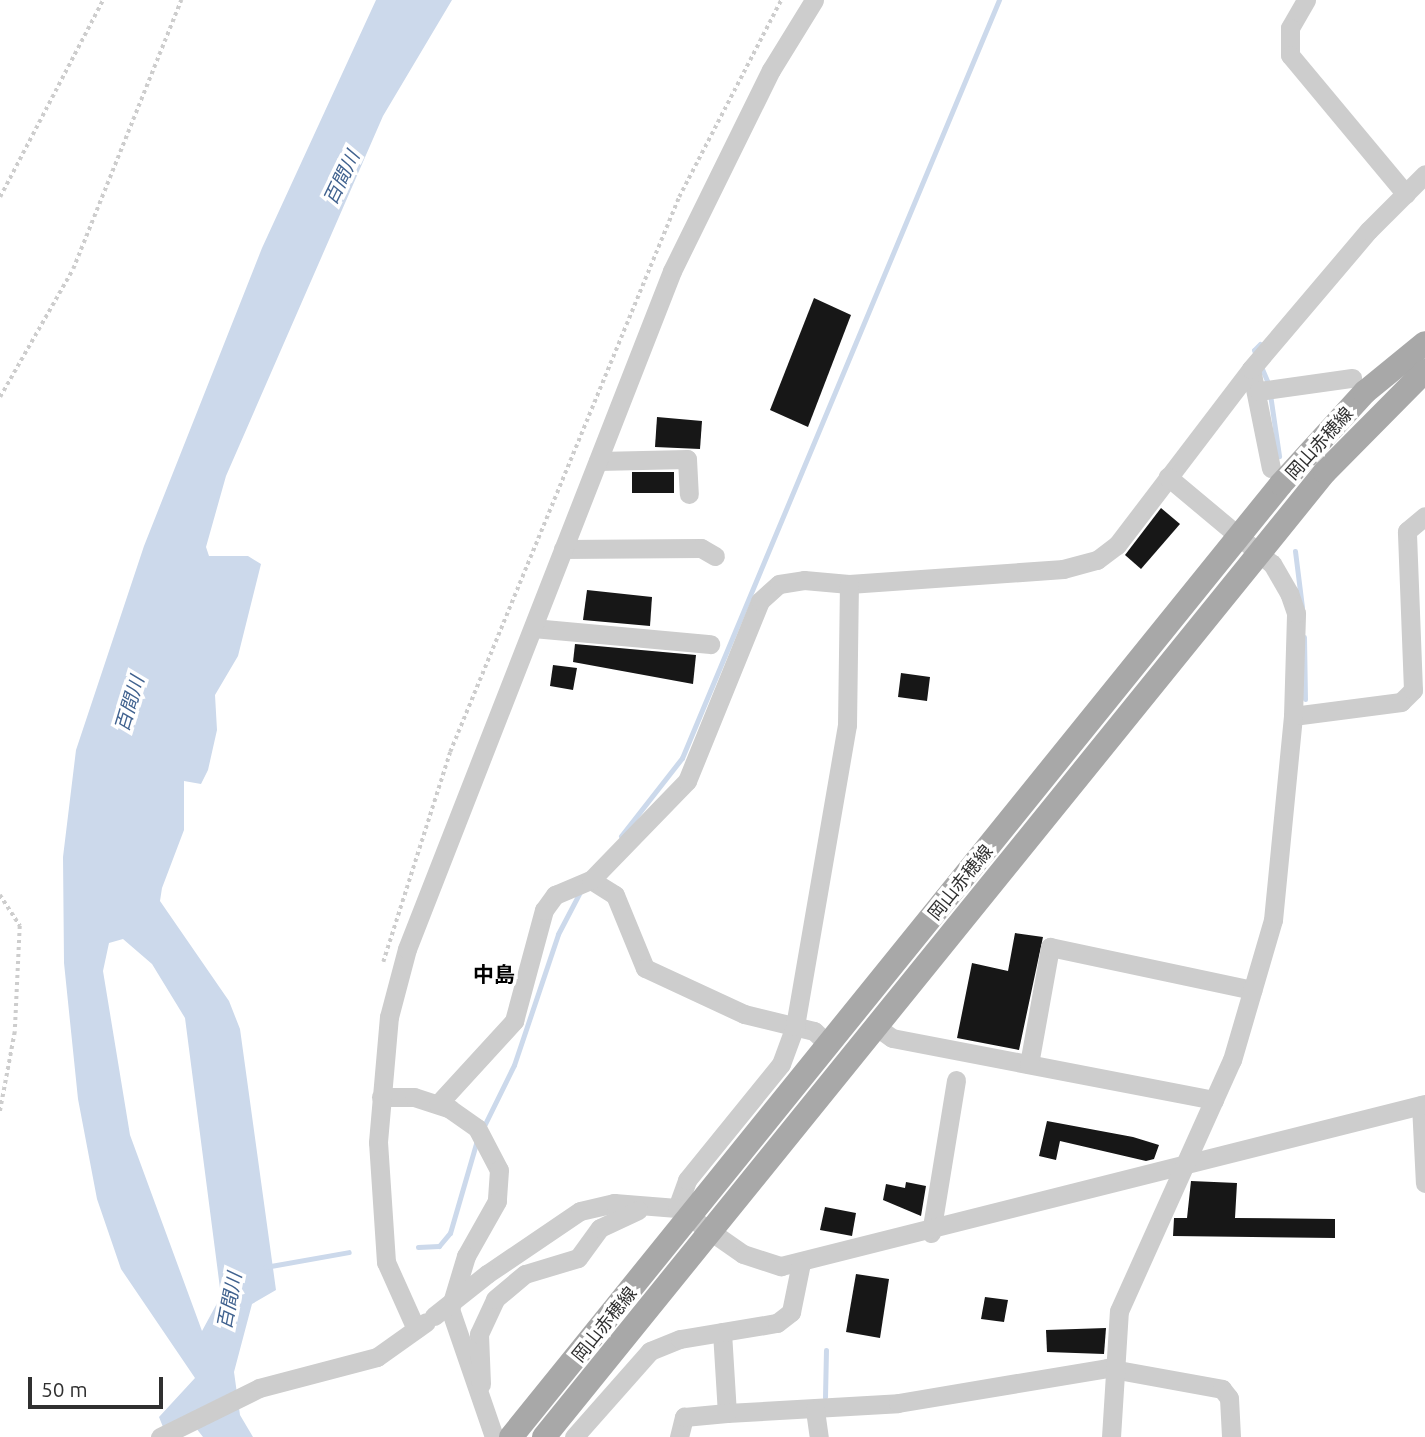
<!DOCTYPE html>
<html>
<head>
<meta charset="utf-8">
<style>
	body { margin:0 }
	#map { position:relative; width:1425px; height:1437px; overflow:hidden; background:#fff; font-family:Ubuntu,"Noto Sans JP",sans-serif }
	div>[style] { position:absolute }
	.water>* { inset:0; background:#ccd9eb }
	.stream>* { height:5px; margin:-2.5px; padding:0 2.5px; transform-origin:2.5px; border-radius:2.5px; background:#ccd9eb }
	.building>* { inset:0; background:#171717 }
	.path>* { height:3.5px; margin-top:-1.75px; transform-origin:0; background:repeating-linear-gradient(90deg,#cdcdcd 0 3.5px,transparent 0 7px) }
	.minor>* { height:19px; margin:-9.5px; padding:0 9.5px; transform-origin:9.5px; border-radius:9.5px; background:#cdcdcd }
	.major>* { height:24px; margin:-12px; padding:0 12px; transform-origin:12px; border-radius:12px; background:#a8a8a8 }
	.minor-bridge>* { height:19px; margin:-9.5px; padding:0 9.5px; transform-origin:9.5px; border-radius:9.5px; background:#cdcdcd }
	span { translate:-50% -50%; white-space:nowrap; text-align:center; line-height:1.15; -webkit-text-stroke:7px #fff; paint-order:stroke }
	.street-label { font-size:18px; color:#303030 }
	.water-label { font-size:19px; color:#40628f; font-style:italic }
	.quarter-label { font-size:21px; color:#000; font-weight:700 }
	.scale { position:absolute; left:28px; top:1377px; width:135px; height:32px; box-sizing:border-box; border:4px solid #303030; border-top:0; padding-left:9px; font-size:21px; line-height:24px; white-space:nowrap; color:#303030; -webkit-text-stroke:5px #fff; paint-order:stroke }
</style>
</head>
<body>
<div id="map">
	<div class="water">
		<div style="clip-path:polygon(evenodd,376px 0,452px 0,383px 116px,226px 476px,206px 547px,209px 556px,248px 556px,261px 564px,238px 656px,215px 695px,217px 730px,208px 770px,201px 784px,184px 781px,184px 830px,162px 888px,160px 901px,229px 1001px,240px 1029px,276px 1290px,252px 1304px,234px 1372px,240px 1415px,253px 1437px,203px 1437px,196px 1428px,163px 1427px,159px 1417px,195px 1378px,121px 1269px,97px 1199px,78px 1099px,64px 963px,63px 857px,76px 750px,144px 546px,262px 248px,376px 0,123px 939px,152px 964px,185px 1018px,221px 1296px,202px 1331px,130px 1135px,103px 971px,109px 943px,123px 939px)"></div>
	</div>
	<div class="stream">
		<div style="left:1260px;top:344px;width:8px;rotate:135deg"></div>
		<div style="left:1254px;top:350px;width:38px;rotate:67deg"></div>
		<div style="left:1270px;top:394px;width:63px;rotate:81.7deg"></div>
		<div style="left:1295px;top:551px;width:56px;rotate:82.9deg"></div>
		<div style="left:1304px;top:637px;width:62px;rotate:89.1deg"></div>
		<div style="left:621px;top:836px;width:99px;rotate:-52deg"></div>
		<div style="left:682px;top:758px;width:822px;rotate:-67.31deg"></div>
		<div style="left:483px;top:1128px;width:70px;rotate:-63.8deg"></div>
		<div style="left:514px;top:1065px;width:138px;rotate:-71.4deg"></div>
		<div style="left:558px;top:934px;width:47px;rotate:-62.4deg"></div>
		<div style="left:418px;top:1247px;width:21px;rotate:-3deg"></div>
		<div style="left:439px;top:1246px;width:17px;rotate:-50deg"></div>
		<div style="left:450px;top:1233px;width:97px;rotate:-73.8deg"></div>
		<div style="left:265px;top:1267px;width:85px;rotate:-10.1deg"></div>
		<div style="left:825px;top:1397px;width:47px;rotate:-88.8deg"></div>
	</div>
	<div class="building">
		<div style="clip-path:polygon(814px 298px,851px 315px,808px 427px,770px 410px)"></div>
		<div style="clip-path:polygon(657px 417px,702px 421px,700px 449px,655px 447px)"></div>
		<div style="clip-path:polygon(632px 472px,674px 472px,674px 493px,632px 493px)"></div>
		<div style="clip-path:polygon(1161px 508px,1180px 524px,1141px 569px,1125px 555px)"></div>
		<div style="clip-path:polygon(587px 590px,652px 597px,650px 626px,583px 620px)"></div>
		<div style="clip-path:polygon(575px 644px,696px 655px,693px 684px,573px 662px)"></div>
		<div style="clip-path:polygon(553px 665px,577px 668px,573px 690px,550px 686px)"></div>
		<div style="clip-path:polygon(901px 673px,930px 677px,927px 701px,898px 697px)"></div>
		<div style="clip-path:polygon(1015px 933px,1043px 937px,1019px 1050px,957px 1038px,972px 963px,1008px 971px)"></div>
		<div style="clip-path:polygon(1047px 1121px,1133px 1137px,1159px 1145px,1154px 1159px,1146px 1161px,1060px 1141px,1056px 1160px,1039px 1156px)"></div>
		<div style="clip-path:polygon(1191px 1181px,1237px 1183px,1235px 1218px,1335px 1219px,1335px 1238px,1173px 1236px,1174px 1218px,1187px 1218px)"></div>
		<div style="clip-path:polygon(906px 1182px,926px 1186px,921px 1216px,883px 1200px,886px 1184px,905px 1188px)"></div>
		<div style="clip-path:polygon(825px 1207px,856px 1213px,852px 1236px,820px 1230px)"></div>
		<div style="clip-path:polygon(856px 1274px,889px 1279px,880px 1338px,846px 1332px)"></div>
		<div style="clip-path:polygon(985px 1297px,1008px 1300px,1004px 1322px,981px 1319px)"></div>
		<div style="clip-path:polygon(1106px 1328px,1104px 1354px,1047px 1352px,1046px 1330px)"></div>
	</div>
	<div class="path">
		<div style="left:0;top:197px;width:222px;rotate:-62.4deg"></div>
		<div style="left:0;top:397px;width:147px;rotate:-60.3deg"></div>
		<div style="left:73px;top:269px;width:290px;rotate:-68.1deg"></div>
		<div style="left:0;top:895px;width:37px;rotate:57deg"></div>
		<div style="left:20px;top:926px;width:106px;rotate:92.7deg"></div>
		<div style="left:15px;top:1032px;width:81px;rotate:100.6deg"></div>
		<div style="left:383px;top:962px;width:220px;rotate:-72.3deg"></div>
		<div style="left:450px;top:752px;width:600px;rotate:-67.58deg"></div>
		<div style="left:679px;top:197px;width:222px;rotate:-62.6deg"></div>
	</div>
	<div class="minor">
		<div style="left:1306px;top:0;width:32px;rotate:120deg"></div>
		<div style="left:1290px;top:28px;width:27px;rotate:90deg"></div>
		<div style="left:1290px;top:55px;width:181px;rotate:50.2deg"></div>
		<div style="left:1251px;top:369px;width:101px;rotate:78.6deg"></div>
		<div style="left:1259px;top:391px;width:94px;rotate:-8deg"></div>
		<div style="left:598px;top:461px;width:89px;rotate:-1.3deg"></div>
		<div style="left:687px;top:459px;width:35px;rotate:87deg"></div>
		<div style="left:563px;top:549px;width:138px;rotate:-0.4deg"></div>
		<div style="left:701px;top:548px;width:16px;rotate:30deg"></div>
		<div style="left:533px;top:628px;width:178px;rotate:5.2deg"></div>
		<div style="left:1293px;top:716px;width:109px;rotate:-7.4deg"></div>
		<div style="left:1401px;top:702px;width:17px;rotate:-45deg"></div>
		<div style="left:1413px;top:690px;width:159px;rotate:-92.2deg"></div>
		<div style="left:1407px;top:531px;width:23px;rotate:-40deg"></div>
		<div style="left:591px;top:880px;width:28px;rotate:32deg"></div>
		<div style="left:615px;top:895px;width:79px;rotate:67.7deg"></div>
		<div style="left:645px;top:968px;width:109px;rotate:24.9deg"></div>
		<div style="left:744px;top:1014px;width:72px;rotate:13.7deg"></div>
		<div style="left:814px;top:1031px;width:19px;rotate:43deg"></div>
		<div style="left:874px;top:1025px;width:22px;rotate:36deg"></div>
		<div style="left:892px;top:1038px;width:328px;rotate:10.9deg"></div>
		<div style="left:1029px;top:1064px;width:119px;rotate:-79.8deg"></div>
		<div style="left:1050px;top:947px;width:207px;rotate:12deg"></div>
		<div style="left:381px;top:1097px;width:33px"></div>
		<div style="left:414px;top:1097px;width:38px;rotate:18deg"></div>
		<div style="left:450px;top:1109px;width:33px;rotate:35deg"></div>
		<div style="left:477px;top:1128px;width:47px;rotate:62.4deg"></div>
		<div style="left:499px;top:1170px;width:31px;rotate:94deg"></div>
		<div style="left:497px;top:1201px;width:63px;rotate:119.4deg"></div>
		<div style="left:466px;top:1256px;width:55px;rotate:106.8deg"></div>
		<div style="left:450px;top:1309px;width:135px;rotate:71deg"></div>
		<div style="left:438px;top:1104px;width:113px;rotate:-47.5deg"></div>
		<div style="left:514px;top:1021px;width:115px;rotate:-74.9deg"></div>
		<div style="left:544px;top:910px;width:19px;rotate:-54deg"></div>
		<div style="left:555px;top:895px;width:39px;rotate:-23deg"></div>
		<div style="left:591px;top:880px;width:138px;rotate:-45.9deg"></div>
		<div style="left:687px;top:781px;width:194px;rotate:-67.9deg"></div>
		<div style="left:760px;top:601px;width:25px;rotate:-42deg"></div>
		<div style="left:779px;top:584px;width:25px;rotate:-9deg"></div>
		<div style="left:804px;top:580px;width:45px;rotate:5.1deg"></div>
		<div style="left:849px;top:584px;width:215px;rotate:-4deg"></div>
		<div style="left:1063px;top:569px;width:35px;rotate:-15deg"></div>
		<div style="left:1097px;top:560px;width:25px;rotate:-37deg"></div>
		<div style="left:1117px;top:545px;width:221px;rotate:-52.7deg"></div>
		<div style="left:1251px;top:369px;width:182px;rotate:-49.7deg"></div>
		<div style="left:1369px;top:230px;width:79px;rotate:-45deg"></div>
		<div style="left:1421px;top:1105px;width:78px;rotate:87.1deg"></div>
		<div style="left:677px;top:1208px;width:30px;rotate:-70deg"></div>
		<div style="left:687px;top:1180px;width:149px;rotate:-51deg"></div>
		<div style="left:781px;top:1064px;width:40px;rotate:-69.8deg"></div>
		<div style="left:795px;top:1026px;width:305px;rotate:-80.2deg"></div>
		<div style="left:847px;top:725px;width:141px;rotate:-89.2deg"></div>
		<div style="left:931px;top:1233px;width:155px;rotate:-80.7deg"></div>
		<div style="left:487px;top:1274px;width:112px;rotate:-34.1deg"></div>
		<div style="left:580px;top:1211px;width:35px;rotate:-13deg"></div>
		<div style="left:614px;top:1203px;width:63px;rotate:4.5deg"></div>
		<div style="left:677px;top:1208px;width:80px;rotate:34.9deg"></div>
		<div style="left:743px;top:1254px;width:40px;rotate:18deg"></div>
		<div style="left:781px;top:1266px;width:664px;rotate:-14.12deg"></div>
		<div style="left:416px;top:1329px;width:73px;rotate:-114.1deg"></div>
		<div style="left:386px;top:1262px;width:120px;rotate:-93.8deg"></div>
		<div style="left:378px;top:1142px;width:125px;rotate:-85deg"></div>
		<div style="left:389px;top:1017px;width:70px;rotate:-75.2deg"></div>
		<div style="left:407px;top:949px;width:728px;rotate:-68.65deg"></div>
		<div style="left:672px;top:271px;width:224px;rotate:-63.8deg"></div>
		<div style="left:771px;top:70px;width:82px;rotate:-58.4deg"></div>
		<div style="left:722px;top:1332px;width:81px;rotate:86.5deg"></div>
		<div style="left:727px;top:1413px;width:171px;rotate:-3.3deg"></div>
		<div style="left:898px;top:1403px;width:212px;rotate:-9.5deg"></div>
		<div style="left:1107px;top:1368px;width:117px;rotate:10.3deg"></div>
		<div style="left:1222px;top:1389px;width:11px;rotate:52deg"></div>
		<div style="left:1229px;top:1398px;width:39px;rotate:87deg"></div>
		<div style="left:481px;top:1384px;width:50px;rotate:-92.3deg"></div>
		<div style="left:479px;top:1334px;width:38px;rotate:-65deg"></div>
		<div style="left:495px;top:1299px;width:39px;rotate:-40deg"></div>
		<div style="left:525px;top:1274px;width:55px;rotate:-16.8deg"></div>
		<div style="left:578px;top:1258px;width:37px;rotate:-54deg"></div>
		<div style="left:600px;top:1228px;width:42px;rotate:-25.3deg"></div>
		<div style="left:815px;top:1410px;width:27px;rotate:82deg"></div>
		<div style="left:160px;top:1437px;width:110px;rotate:-26.3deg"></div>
		<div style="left:259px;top:1388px;width:122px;rotate:-14.7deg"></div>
		<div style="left:377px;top:1357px;width:60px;rotate:-35.5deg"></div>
		<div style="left:574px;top:1437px;width:115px;rotate:-48.5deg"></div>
		<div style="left:650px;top:1351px;width:32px;rotate:-22deg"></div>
		<div style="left:680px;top:1339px;width:98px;rotate:-9.4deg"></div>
		<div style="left:777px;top:1323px;width:18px;rotate:-38deg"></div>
		<div style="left:791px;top:1312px;width:50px;rotate:-78.5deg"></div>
		<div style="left:679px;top:1437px;width:21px;rotate:-76deg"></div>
		<div style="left:684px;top:1417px;width:43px;rotate:-5.3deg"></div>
		<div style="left:1111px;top:1437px;width:126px;rotate:-86.4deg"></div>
		<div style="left:1119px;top:1311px;width:275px;rotate:-65.8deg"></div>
		<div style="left:1232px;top:1060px;width:146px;rotate:-73.7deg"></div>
		<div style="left:1273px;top:920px;width:205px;rotate:-84.4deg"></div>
		<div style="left:1293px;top:716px;width:103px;rotate:-88.3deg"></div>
		<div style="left:1296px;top:613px;width:21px;rotate:-109deg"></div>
		<div style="left:1289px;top:593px;width:34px;rotate:-120deg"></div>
		<div style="left:1272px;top:564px;width:136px;rotate:-140.1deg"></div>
	</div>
	<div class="major">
		<div style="left:511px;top:1437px;width:1225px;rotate:-51.06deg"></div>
		<div style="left:1281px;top:484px;width:125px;rotate:-47.6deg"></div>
		<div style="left:1365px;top:392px;width:77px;rotate:-39.2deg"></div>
		<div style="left:544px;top:1437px;width:1241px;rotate:-51.02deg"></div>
		<div style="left:1325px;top:472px;width:142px;rotate:-45.3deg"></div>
	</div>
	<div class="minor-bridge">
		<div style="left:434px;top:1316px;width:68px;rotate:-38.4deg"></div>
	</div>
	<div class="street-label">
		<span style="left:1319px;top:443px;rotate:-48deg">岡山赤穂線</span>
		<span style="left:960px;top:882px;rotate:-51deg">岡山赤穂線</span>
		<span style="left:604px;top:1324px;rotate:-51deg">岡山赤穂線</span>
	</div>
	<div class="water-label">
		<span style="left:342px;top:178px;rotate:-64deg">百間川</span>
		<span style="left:130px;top:704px;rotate:-73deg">百間川</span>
		<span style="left:230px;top:1301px;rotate:-79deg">百間川</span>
	</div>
	<div class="quarter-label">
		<span style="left:494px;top:974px">中島</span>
	</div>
	<div class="scale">50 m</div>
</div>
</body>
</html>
